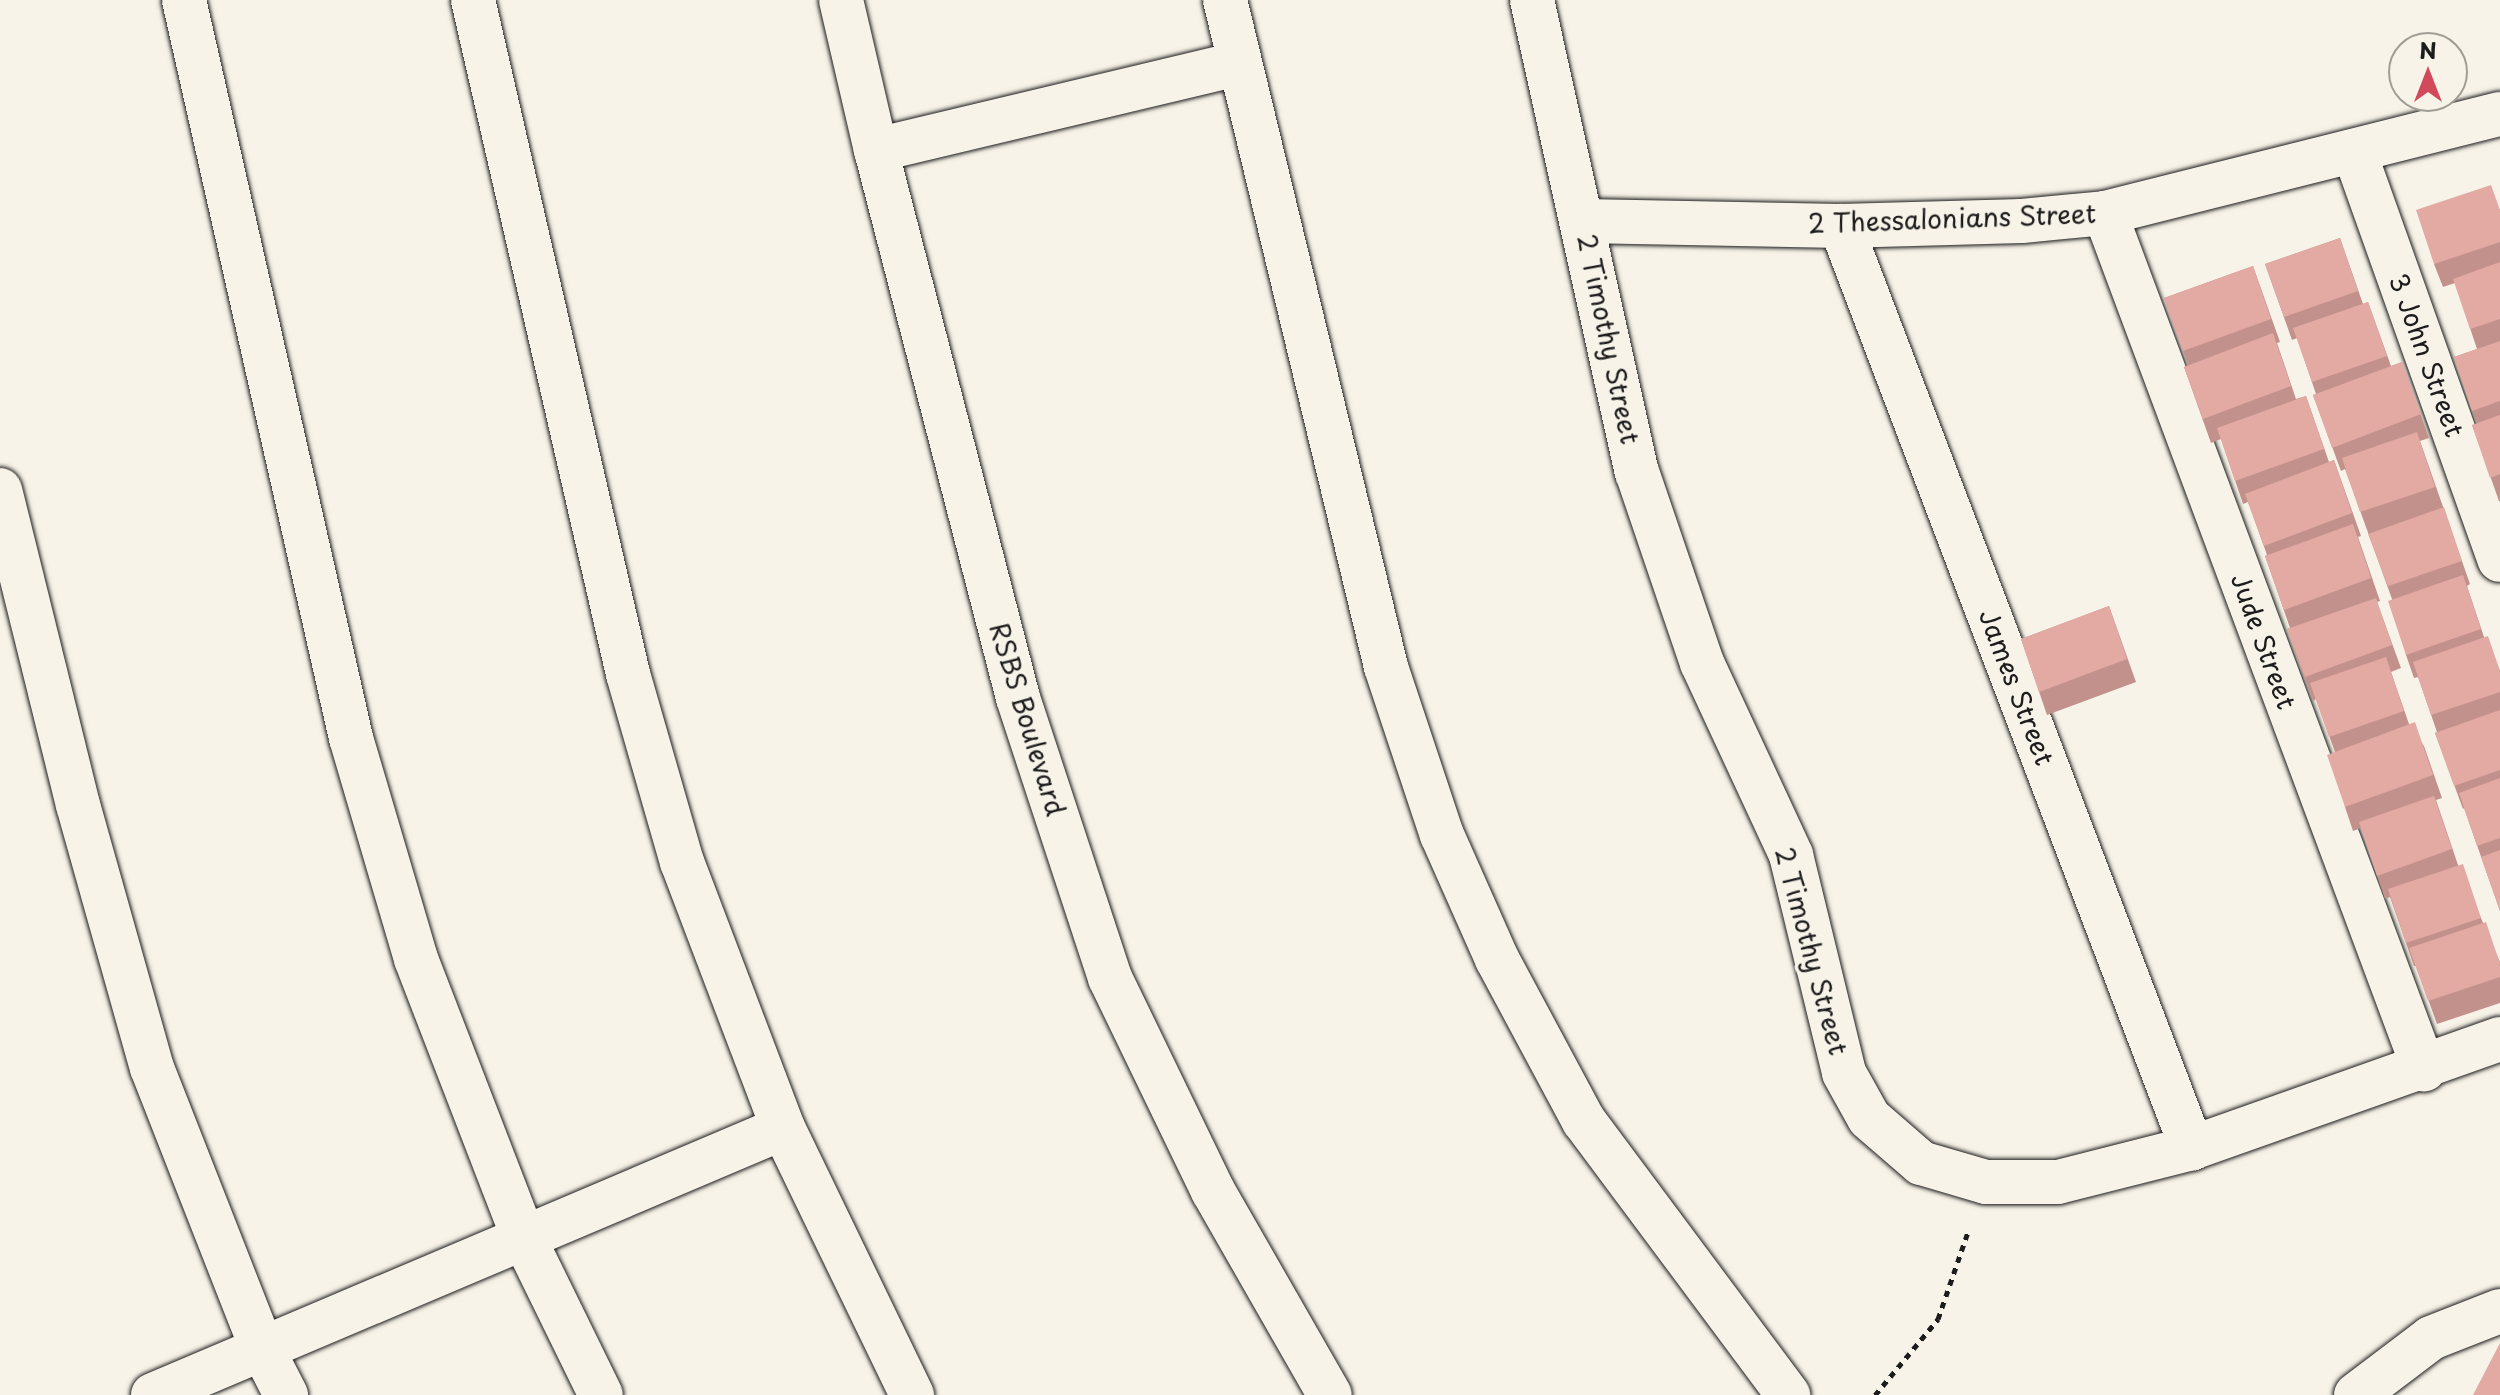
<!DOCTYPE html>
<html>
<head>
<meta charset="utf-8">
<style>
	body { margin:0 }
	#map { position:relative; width:2500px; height:1395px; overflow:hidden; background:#f7f3e8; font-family:"Playpen Sans",sans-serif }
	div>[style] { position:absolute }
	.path>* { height:5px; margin-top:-2.5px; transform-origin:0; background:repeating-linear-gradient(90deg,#1c1c1c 0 6px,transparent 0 12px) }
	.roads { filter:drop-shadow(0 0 2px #1c1c1c) drop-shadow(0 0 2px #1c1c1c) }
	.minor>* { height:44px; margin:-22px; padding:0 22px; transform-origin:22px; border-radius:22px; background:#f7f3e8 }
	.tertiary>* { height:44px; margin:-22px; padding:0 22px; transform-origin:22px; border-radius:22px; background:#f7f3e8 }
	.wall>* { inset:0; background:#c3918c }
	.building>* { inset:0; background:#e3a9a3 }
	span { translate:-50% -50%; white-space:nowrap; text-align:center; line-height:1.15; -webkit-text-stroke:7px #f7f3e8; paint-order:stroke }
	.street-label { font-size:26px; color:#1c1c1c }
	.north { position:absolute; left:2388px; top:32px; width:80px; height:80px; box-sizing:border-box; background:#f7f3e8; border:2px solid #9f9d96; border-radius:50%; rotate:0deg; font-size:22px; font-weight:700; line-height:32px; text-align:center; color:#1c1c1c }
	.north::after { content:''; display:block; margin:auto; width:28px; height:36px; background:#d1495b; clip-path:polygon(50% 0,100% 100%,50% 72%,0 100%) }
</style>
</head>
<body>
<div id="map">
	<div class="path">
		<div style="left:1875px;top:1395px;width:99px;rotate:-50.3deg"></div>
		<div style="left:1938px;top:1319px;width:92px;rotate:-71deg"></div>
	</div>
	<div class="roads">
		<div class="minor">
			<div style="left:184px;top:0;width:757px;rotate:77.25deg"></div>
			<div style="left:351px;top:738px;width:230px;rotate:73.6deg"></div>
			<div style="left:416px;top:959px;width:297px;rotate:68.9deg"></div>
			<div style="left:523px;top:1236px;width:177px;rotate:63.9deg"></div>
			<div style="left:473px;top:0;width:692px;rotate:77.05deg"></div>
			<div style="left:628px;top:674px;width:196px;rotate:74deg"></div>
			<div style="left:682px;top:862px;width:285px;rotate:69.2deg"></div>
			<div style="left:783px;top:1128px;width:297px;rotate:64.2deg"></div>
			<div style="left:1225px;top:0;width:686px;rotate:76.43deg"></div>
			<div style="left:1386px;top:667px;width:177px;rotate:71.6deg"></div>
			<div style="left:1442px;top:835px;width:136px;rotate:66.1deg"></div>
			<div style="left:1497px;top:959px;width:184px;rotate:61.8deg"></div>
			<div style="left:1584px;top:1121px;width:342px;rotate:53.3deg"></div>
			<div style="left:1532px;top:0;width:484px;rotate:77.5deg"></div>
			<div style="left:1637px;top:472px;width:202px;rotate:71.2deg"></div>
			<div style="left:1702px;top:663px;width:212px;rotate:65.1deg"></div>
			<div style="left:1791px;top:855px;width:224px;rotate:76.3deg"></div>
			<div style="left:1844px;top:1073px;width:51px;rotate:60.9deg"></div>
			<div style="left:1869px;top:1118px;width:69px;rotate:40.9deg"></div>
			<div style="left:1921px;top:1163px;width:68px;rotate:16.3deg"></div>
			<div style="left:1986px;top:1182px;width:72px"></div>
			<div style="left:2058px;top:1182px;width:138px;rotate:-14.2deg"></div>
			<div style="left:2192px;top:1148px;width:327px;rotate:-19.5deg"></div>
			<div style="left:876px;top:150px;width:374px;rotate:-13.4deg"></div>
			<div style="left:2354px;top:151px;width:434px;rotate:70.4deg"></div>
			<div style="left:2105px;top:213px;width:914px;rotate:69.56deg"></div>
			<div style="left:1583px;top:221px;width:258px;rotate:1.1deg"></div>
			<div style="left:1841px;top:226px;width:181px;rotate:-1.6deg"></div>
			<div style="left:2022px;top:221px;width:83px;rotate:-5.5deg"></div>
			<div style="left:2105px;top:213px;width:407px;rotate:-14.1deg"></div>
			<div style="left:1841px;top:226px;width:987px;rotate:69.16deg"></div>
			<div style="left:0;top:490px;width:325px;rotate:76.1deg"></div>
			<div style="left:78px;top:805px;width:273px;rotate:74.3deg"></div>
			<div style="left:152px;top:1068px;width:301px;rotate:68.6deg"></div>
			<div style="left:262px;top:1348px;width:53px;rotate:62.9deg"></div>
			<div style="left:153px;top:1395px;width:684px;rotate:-22.97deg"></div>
			<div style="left:2356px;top:1395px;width:94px;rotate:-37.2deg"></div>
			<div style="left:2431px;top:1338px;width:74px;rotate:-21.4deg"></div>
		</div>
		<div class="tertiary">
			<div style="left:841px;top:0;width:154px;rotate:76.9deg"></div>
			<div style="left:876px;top:150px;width:566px;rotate:75.47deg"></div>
			<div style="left:1018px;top:698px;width:295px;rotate:71.8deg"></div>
			<div style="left:1110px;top:978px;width:237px;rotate:64.2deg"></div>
			<div style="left:1213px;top:1191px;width:235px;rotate:60.2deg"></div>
		</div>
	</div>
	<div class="wall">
		<div style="clip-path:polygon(2500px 209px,2500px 501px,2499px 501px,2472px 425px,2477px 424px,2454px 357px,2477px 349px,2455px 283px,2443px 287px,2434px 264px)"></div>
		<div style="clip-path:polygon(2340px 238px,2363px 304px,2368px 302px,2391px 366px,2402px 362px,2429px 438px,2420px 441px,2470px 584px,2467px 586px,2484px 637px,2500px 671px,2500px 911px,2464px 808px,2463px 809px,2435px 733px,2437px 732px,2418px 677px,2414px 678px,2406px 655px,2392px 599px,2345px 469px,2341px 471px,2313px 395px,2316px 394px,2297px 338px,2292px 340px,2265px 264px)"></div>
		<div style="clip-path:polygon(2253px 266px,2280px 342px,2277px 343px,2296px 399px,2306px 396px,2329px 462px,2334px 460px,2361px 536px,2358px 537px,2380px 601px,2377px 602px,2401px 668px,2391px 672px,2409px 724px,2424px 746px,2442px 798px,2436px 800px,2458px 865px,2500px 962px,2500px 1003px,2437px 1024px,2416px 966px,2414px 966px,2390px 897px,2385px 899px,2361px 828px,2353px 831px,2345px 807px,2335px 752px,2316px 699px,2313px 701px,2287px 629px,2290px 628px,2265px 556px,2267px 555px,2248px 502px,2243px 504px,2221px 439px,2211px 443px,2184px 367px,2188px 365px,2164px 298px)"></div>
		<div style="clip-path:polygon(2109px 606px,2136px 682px,2047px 715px,2021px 639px)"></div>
	</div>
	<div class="building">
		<div style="clip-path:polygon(2491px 185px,2500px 210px,2500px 242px,2434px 264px,2416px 210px)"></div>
		<div style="clip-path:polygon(2340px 238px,2358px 291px,2284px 317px,2265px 264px)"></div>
		<div style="clip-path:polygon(2500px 262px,2500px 319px,2470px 329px,2453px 279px)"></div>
		<div style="clip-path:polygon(2253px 266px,2271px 319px,2183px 351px,2164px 298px)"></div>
		<div style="clip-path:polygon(2368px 302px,2387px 356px,2312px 382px,2293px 328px)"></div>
		<div style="clip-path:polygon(2273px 333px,2291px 386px,2203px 419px,2184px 367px)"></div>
		<div style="clip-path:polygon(2500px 341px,2500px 401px,2472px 411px,2454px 357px)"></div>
		<div style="clip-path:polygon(2402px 362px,2421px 414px,2332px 448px,2313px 395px)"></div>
		<div style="clip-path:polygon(2306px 396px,2324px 449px,2235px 481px,2217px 428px)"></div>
		<div style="clip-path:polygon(2500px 415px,2500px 474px,2490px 478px,2472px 425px)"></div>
		<div style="clip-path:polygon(2417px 432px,2435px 487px,2360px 512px,2342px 458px)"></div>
		<div style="clip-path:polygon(2334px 460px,2352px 513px,2264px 546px,2245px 494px)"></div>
		<div style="clip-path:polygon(2444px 507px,2462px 561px,2388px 586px,2368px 534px)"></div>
		<div style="clip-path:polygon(2353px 524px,2371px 578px,2284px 610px,2265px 556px)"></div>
		<div style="clip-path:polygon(2463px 575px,2481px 629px,2406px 655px,2388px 601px)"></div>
		<div style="clip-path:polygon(2376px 598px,2392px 645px,2305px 677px,2287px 629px)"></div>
		<div style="clip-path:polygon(2109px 606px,2127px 659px,2039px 692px,2021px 639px)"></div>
		<div style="clip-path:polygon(2488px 636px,2500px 671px,2500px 692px,2431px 715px,2413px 662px)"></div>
		<div style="clip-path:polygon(2386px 657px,2404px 711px,2329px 737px,2310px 683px)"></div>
		<div style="clip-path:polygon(2500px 710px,2500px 770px,2454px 786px,2435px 733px)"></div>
		<div style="clip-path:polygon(2415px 722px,2433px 775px,2345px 807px,2327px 755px)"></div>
		<div style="clip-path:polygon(2500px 778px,2500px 838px,2477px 846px,2459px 793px)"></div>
		<div style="clip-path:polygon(2434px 796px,2452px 849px,2377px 876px,2359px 822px)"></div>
		<div style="clip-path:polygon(2500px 850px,2500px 911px,2481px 857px)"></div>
		<div style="clip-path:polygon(2463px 864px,2481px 918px,2406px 943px,2388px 889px)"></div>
		<div style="clip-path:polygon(2486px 922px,2500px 964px,2500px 977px,2428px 1001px,2409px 948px)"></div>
		<div style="clip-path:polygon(2500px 1343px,2500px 1395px,2473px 1395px)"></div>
	</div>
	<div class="street-label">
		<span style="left:1952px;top:218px;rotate:-2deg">2 Thessalonians Street</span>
		<span style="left:1609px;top:339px;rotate:78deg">2 Timothy Street</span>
		<span style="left:2427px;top:355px;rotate:70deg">3 John Street</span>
		<span style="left:2264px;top:641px;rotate:70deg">Jude Street</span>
		<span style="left:2017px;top:687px;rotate:69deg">James Street</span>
		<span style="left:1028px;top:719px;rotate:73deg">RSBS Boulevard</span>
		<span style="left:1812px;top:951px;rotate:75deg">2 Timothy Street</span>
	</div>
	<div class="north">N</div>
</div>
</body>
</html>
